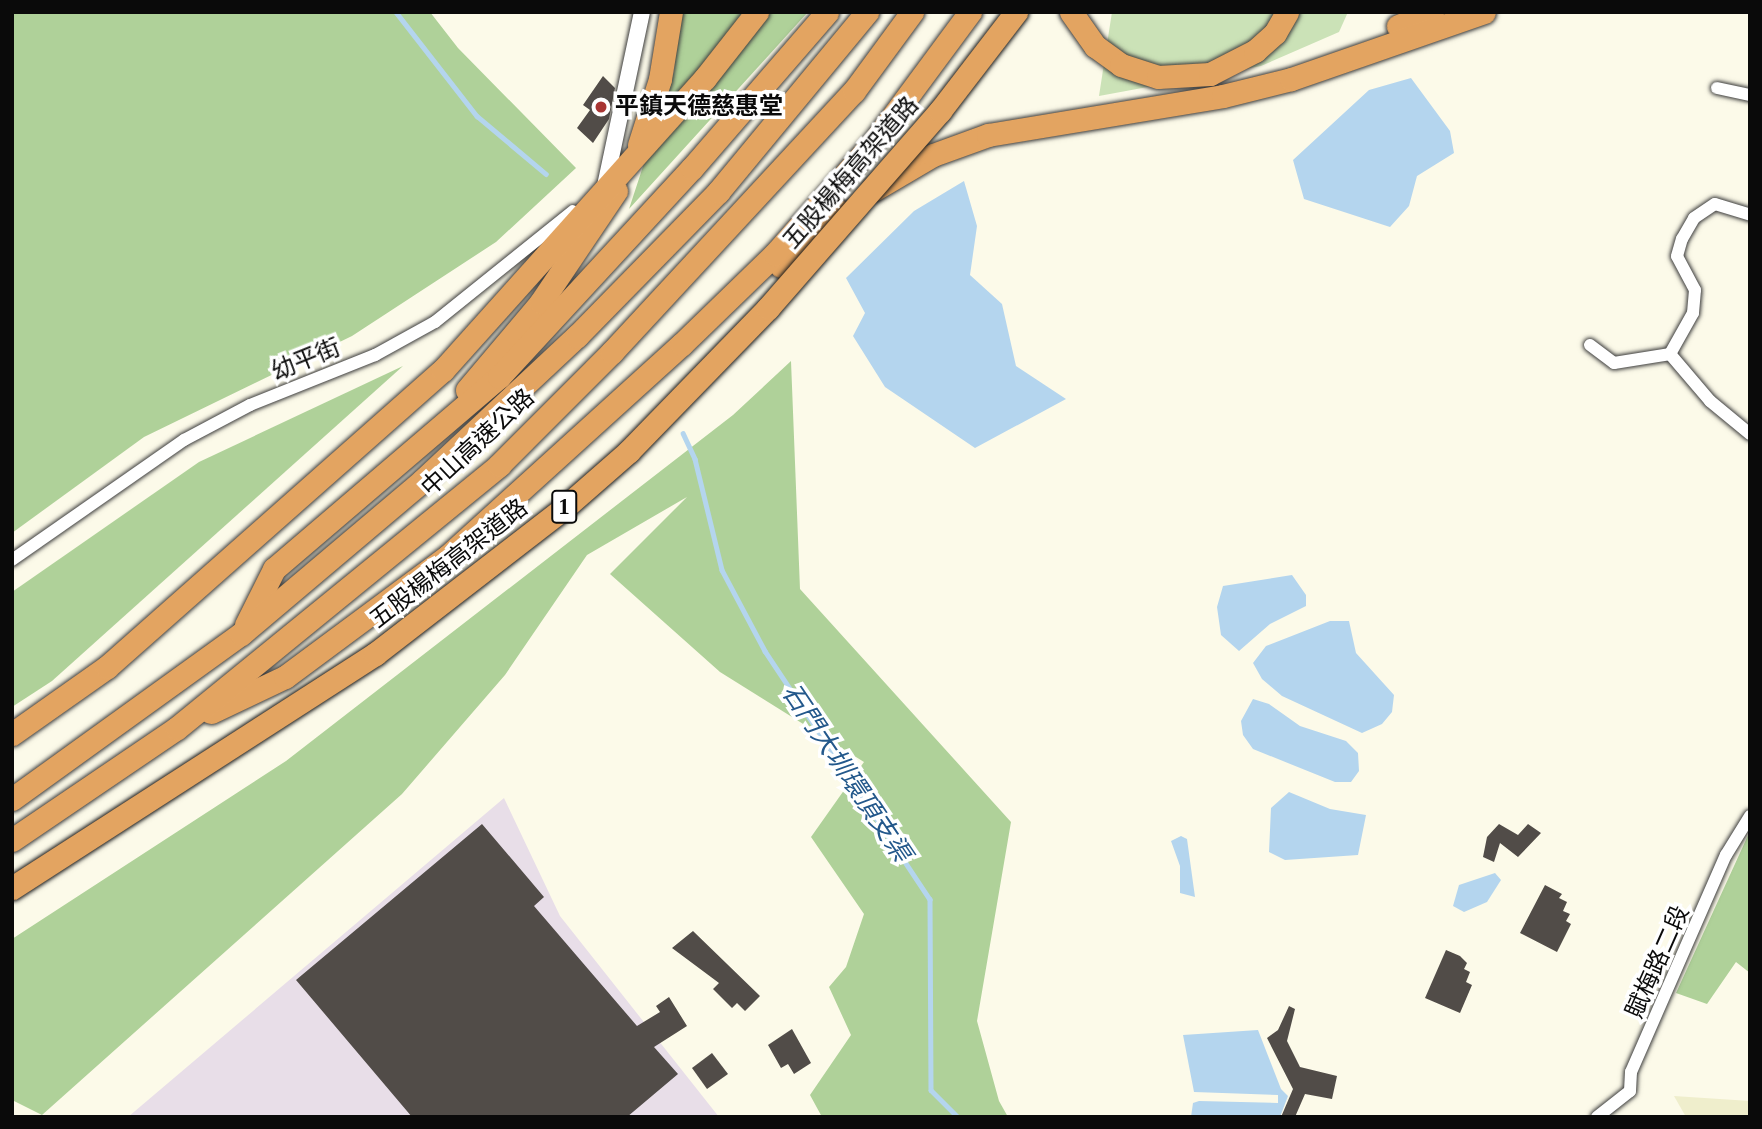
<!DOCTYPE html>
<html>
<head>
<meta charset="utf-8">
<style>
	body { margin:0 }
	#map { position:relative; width:1762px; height:1129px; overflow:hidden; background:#fcfae9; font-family:"Times New Roman","Noto Sans TC",serif }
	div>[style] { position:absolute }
	.industrial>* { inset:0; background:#e8dee8 }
	.farmland>* { inset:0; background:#efeecc }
	.green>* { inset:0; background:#cbe2b7 }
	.forest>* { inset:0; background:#afd199 }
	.water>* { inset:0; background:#b4d5ee }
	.stream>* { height:4.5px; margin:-2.25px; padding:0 2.25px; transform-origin:2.25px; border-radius:2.25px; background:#b4d5ee }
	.building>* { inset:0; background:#514c48 }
	.roads { filter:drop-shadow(0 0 2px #3d3d3d) drop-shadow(0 0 2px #3d3d3d) }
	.minor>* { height:12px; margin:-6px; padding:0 6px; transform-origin:6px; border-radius:6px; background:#fff }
	.tertiary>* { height:16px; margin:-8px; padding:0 8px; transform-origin:8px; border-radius:8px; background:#fff }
	.motorway>* { height:23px; margin:-11.5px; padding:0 11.5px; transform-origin:11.5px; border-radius:11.5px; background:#e3a461 }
	.bridges { filter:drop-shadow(0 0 2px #1b1b1b) drop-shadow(0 0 2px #1b1b1b) }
	.motorway-bridge>* { height:23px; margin:-11.5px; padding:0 11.5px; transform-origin:11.5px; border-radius:11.5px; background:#e3a461 }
	.dots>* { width:19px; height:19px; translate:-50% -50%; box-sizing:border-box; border:4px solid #fff; border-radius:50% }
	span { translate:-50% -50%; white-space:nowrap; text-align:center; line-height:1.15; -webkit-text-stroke:7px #fff; paint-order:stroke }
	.shield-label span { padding:2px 5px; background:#fff; border:2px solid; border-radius:5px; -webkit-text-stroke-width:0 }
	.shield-label { font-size:23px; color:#0a0a0a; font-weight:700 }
	.poi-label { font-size:24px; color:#0a0a0a; font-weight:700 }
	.left { translate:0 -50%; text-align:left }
	.street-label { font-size:24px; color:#0a0a0a }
	.water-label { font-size:26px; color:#23588b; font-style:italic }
	.frame { position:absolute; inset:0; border:14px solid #0a0a0a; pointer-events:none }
</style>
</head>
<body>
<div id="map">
	<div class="industrial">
		<div style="clip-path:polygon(504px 798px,560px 916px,719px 1117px,128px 1117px)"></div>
	</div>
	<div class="farmland">
		<div style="clip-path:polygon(1674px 1096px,1750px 1101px,1750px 1117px,1686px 1117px)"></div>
	</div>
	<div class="green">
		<div style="clip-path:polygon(1112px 12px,1348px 12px,1339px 32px,1261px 66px,1099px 96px)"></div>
	</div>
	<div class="forest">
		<div style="clip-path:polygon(12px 12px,430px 12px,458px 48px,576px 168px,496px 242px,352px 336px,144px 437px,12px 533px)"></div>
		<div style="clip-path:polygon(679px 12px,808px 12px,629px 209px,674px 72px)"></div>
		<div style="clip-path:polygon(791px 361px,800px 589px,1011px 822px,977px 1021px,999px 1101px,1008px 1117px,822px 1117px,810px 1095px,851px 1035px,829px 987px,846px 967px,864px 914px,811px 837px,864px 762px,720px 672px,610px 574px,687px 497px,587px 555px,505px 675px,402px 794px,42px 1115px,12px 1100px,12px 939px,286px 761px,733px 415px)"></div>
		<div style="clip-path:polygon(403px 366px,52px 681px,12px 707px,12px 592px,199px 462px)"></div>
		<div style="clip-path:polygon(1750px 831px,1750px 973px,1736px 962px,1707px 1004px,1676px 993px)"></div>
	</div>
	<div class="water">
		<div style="clip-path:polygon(1411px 78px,1450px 131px,1454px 153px,1417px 176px,1409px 206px,1390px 227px,1304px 199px,1293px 160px,1369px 90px)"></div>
		<div style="clip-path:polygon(964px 181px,977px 226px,970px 275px,1002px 304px,1016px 366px,1066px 399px,975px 448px,885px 387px,853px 336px,865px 313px,846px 278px,914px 211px)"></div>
		<div style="clip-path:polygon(1292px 575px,1306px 595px,1306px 606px,1270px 624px,1239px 651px,1221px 635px,1217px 607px,1223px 586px)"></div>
		<div style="clip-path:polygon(1330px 621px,1349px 621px,1356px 653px,1394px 695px,1392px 712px,1382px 724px,1362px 733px,1282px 696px,1262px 679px,1253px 663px,1266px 646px)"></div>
		<div style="clip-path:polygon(1253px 699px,1269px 704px,1300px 726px,1346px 741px,1358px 753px,1359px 771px,1351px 782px,1335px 782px,1253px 749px,1243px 735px,1241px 721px)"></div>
		<div style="clip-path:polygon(1289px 792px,1330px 809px,1366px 815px,1358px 855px,1285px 860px,1269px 852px,1271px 808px)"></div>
		<div style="clip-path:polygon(1181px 836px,1187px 839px,1195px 897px,1180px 893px,1180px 866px,1171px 841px)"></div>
		<div style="clip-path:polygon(1495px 873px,1501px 880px,1487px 902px,1464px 912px,1453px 906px,1459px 885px)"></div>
		<div style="clip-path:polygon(1258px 1030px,1281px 1089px,1288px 1096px,1280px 1117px,1191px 1117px,1193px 1103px,1199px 1101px,1278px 1103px,1278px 1095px,1194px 1092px,1183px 1035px)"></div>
	</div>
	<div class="stream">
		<div style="left:396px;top:12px;width:132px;rotate:52.1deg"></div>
		<div style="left:477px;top:116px;width:90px;rotate:40deg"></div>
		<div style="left:683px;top:433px;width:29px;rotate:65deg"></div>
		<div style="left:695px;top:459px;width:114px;rotate:76.3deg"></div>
		<div style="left:722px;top:570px;width:92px;rotate:62deg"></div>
		<div style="left:765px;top:651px;width:298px;rotate:56.4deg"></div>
		<div style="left:930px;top:899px;width:191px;rotate:89.7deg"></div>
		<div style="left:931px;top:1090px;width:38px;rotate:45deg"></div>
	</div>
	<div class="building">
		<div style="clip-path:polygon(603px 76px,615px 88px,609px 119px,593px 143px,577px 128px,590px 110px,583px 105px)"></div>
		<div style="clip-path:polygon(482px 824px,544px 897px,534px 906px,637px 1026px,660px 1012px,656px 1006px,669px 997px,687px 1026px,654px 1047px,678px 1074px,627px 1117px,412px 1117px,296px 980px)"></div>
		<div style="clip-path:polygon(1499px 824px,1518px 835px,1528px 824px,1541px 833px,1518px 857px,1500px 843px,1494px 862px,1483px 857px,1487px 837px)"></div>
		<div style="clip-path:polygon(1545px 885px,1562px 894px,1559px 898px,1567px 902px,1563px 911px,1570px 914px,1566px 921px,1571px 924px,1557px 952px,1520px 933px)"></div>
		<div style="clip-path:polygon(693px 931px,760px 996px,745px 1011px,737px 1003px,732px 1008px,713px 989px,719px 983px,672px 948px)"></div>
		<div style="clip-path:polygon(1446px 950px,1460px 956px,1467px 963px,1464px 969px,1470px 972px,1466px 982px,1472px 985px,1460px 1013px,1425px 998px)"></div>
		<div style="clip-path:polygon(1289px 1006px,1295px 1009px,1287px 1041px,1300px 1067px,1337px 1076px,1332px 1099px,1305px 1094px,1295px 1117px,1281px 1117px,1293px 1089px,1267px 1038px,1278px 1030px)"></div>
		<div style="clip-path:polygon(792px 1029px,811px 1063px,794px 1074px,788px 1064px,781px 1068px,768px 1045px)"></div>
		<div style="clip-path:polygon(712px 1053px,728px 1074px,707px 1089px,692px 1068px)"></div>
	</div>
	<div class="roads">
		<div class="minor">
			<div style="left:1717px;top:88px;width:34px;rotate:12deg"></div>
			<div style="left:1590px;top:345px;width:30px;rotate:37deg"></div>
			<div style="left:1614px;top:363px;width:57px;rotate:-9.1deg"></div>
			<div style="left:1670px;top:354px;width:62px;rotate:49.6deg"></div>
			<div style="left:1710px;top:401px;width:52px;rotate:39.5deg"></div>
			<div style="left:1670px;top:354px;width:47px;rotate:-60.7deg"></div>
			<div style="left:1693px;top:313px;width:23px;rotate:-85deg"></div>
			<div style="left:1695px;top:290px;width:38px;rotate:-118deg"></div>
			<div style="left:1677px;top:256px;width:18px;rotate:-74deg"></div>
			<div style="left:1682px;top:239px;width:24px;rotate:-60deg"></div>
			<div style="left:1694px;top:218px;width:25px;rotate:-34deg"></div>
			<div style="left:1715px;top:204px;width:37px;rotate:17deg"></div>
			<div style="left:12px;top:560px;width:210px;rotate:-34.9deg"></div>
			<div style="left:184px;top:440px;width:75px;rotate:-27.9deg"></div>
			<div style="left:250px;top:405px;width:135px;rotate:-21.8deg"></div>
			<div style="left:375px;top:355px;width:68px;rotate:-28.8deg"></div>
			<div style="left:435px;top:322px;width:177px;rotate:-38.8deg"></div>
			<div style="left:1597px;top:1117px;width:42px;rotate:-38.2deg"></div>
			<div style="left:1630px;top:1091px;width:19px;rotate:-87deg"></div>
			<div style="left:1631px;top:1072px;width:237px;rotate:-66.4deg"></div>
			<div style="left:1726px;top:855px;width:46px;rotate:-58.4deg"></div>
		</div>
		<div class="tertiary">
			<div style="left:605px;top:186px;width:178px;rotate:-78deg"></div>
		</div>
		<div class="motorway">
			<div style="left:1071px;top:12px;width:42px;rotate:54.8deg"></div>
			<div style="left:1095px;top:46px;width:32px;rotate:36deg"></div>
			<div style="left:1121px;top:65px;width:39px;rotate:18deg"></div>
			<div style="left:1158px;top:77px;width:52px;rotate:-3.3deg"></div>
			<div style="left:1210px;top:74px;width:51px;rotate:-27.1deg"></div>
			<div style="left:1255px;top:51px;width:27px;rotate:-42deg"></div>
			<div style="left:1275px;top:33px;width:24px;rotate:-60deg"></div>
			<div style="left:1398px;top:26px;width:37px;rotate:-22deg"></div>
			<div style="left:639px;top:145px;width:69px;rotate:-72.3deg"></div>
			<div style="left:660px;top:79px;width:68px;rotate:-80.7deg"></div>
			<div style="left:875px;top:189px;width:67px;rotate:-30.4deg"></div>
			<div style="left:933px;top:155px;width:59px;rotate:-20deg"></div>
			<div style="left:988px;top:135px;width:238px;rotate:-9.4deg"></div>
			<div style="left:1223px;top:96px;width:70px;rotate:-14deg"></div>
			<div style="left:1291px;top:79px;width:204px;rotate:-19.1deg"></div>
			<div style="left:781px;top:266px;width:81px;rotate:-41.5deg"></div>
			<div style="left:467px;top:390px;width:115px;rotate:-49.9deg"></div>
			<div style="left:541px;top:302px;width:134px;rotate:-56deg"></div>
			<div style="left:246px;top:625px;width:63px;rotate:-63.4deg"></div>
			<div style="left:274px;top:569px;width:296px;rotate:-40.5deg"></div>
			<div style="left:499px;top:377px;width:284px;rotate:-47.3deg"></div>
			<div style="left:692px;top:168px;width:206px;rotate:-49.1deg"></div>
			<div style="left:211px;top:712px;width:82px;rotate:-25.3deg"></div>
			<div style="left:285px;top:677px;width:203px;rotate:-36.6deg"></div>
			<div style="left:448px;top:556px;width:316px;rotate:-42.2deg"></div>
			<div style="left:682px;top:344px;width:129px;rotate:-44.1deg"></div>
			<div style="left:775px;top:254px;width:148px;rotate:-48.6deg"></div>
			<div style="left:873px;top:143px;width:163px;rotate:-53.5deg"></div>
			<div style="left:12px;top:734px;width:116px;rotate:-35.2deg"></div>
			<div style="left:107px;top:667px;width:448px;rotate:-41.5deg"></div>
			<div style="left:443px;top:370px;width:392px;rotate:-48.1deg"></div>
			<div style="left:705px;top:78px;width:84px;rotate:-51.8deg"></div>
			<div style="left:12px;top:799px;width:282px;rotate:-35.8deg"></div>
			<div style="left:241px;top:634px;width:238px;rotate:-40.2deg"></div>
			<div style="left:423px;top:480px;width:211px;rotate:-43.1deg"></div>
			<div style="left:577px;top:336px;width:202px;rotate:-45.6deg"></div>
			<div style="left:718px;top:192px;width:234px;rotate:-50.4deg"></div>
			<div style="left:12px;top:840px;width:199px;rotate:-34.2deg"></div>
			<div style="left:177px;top:728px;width:416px;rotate:-39.2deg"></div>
			<div style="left:499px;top:465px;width:160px;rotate:-45deg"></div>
			<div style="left:612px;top:352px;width:356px;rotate:-47.2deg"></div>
			<div style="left:854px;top:91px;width:98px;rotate:-53.7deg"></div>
		</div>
	</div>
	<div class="bridges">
		<div class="motorway-bridge">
			<div style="left:12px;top:888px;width:432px;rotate:-32.8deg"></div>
			<div style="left:375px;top:654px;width:239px;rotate:-37.7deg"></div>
			<div style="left:564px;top:508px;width:86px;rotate:-41.2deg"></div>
			<div style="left:629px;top:451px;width:199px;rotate:-45.8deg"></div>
			<div style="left:768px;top:308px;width:262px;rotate:-48.9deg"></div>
			<div style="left:940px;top:111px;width:125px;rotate:-52.5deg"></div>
		</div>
	</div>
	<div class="dots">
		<div style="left:601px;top:107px;background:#a83533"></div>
	</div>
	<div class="shield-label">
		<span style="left:564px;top:507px">1</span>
	</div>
	<div class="poi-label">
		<span class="left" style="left:615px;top:107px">平鎮天德慈惠堂</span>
	</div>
	<div class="street-label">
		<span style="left:851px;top:173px;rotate:-49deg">五股楊梅高架道路</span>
		<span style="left:306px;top:360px;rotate:-22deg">幼平街</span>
		<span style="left:478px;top:443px;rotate:-43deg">中山高速公路</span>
		<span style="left:449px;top:564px;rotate:-38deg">五股楊梅高架道路</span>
		<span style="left:1658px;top:962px;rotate:-66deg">賦梅路二段</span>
	</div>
	<div class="water-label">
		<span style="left:846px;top:773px;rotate:56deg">石門大圳環頂支渠</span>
	</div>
	<div class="frame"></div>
</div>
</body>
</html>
